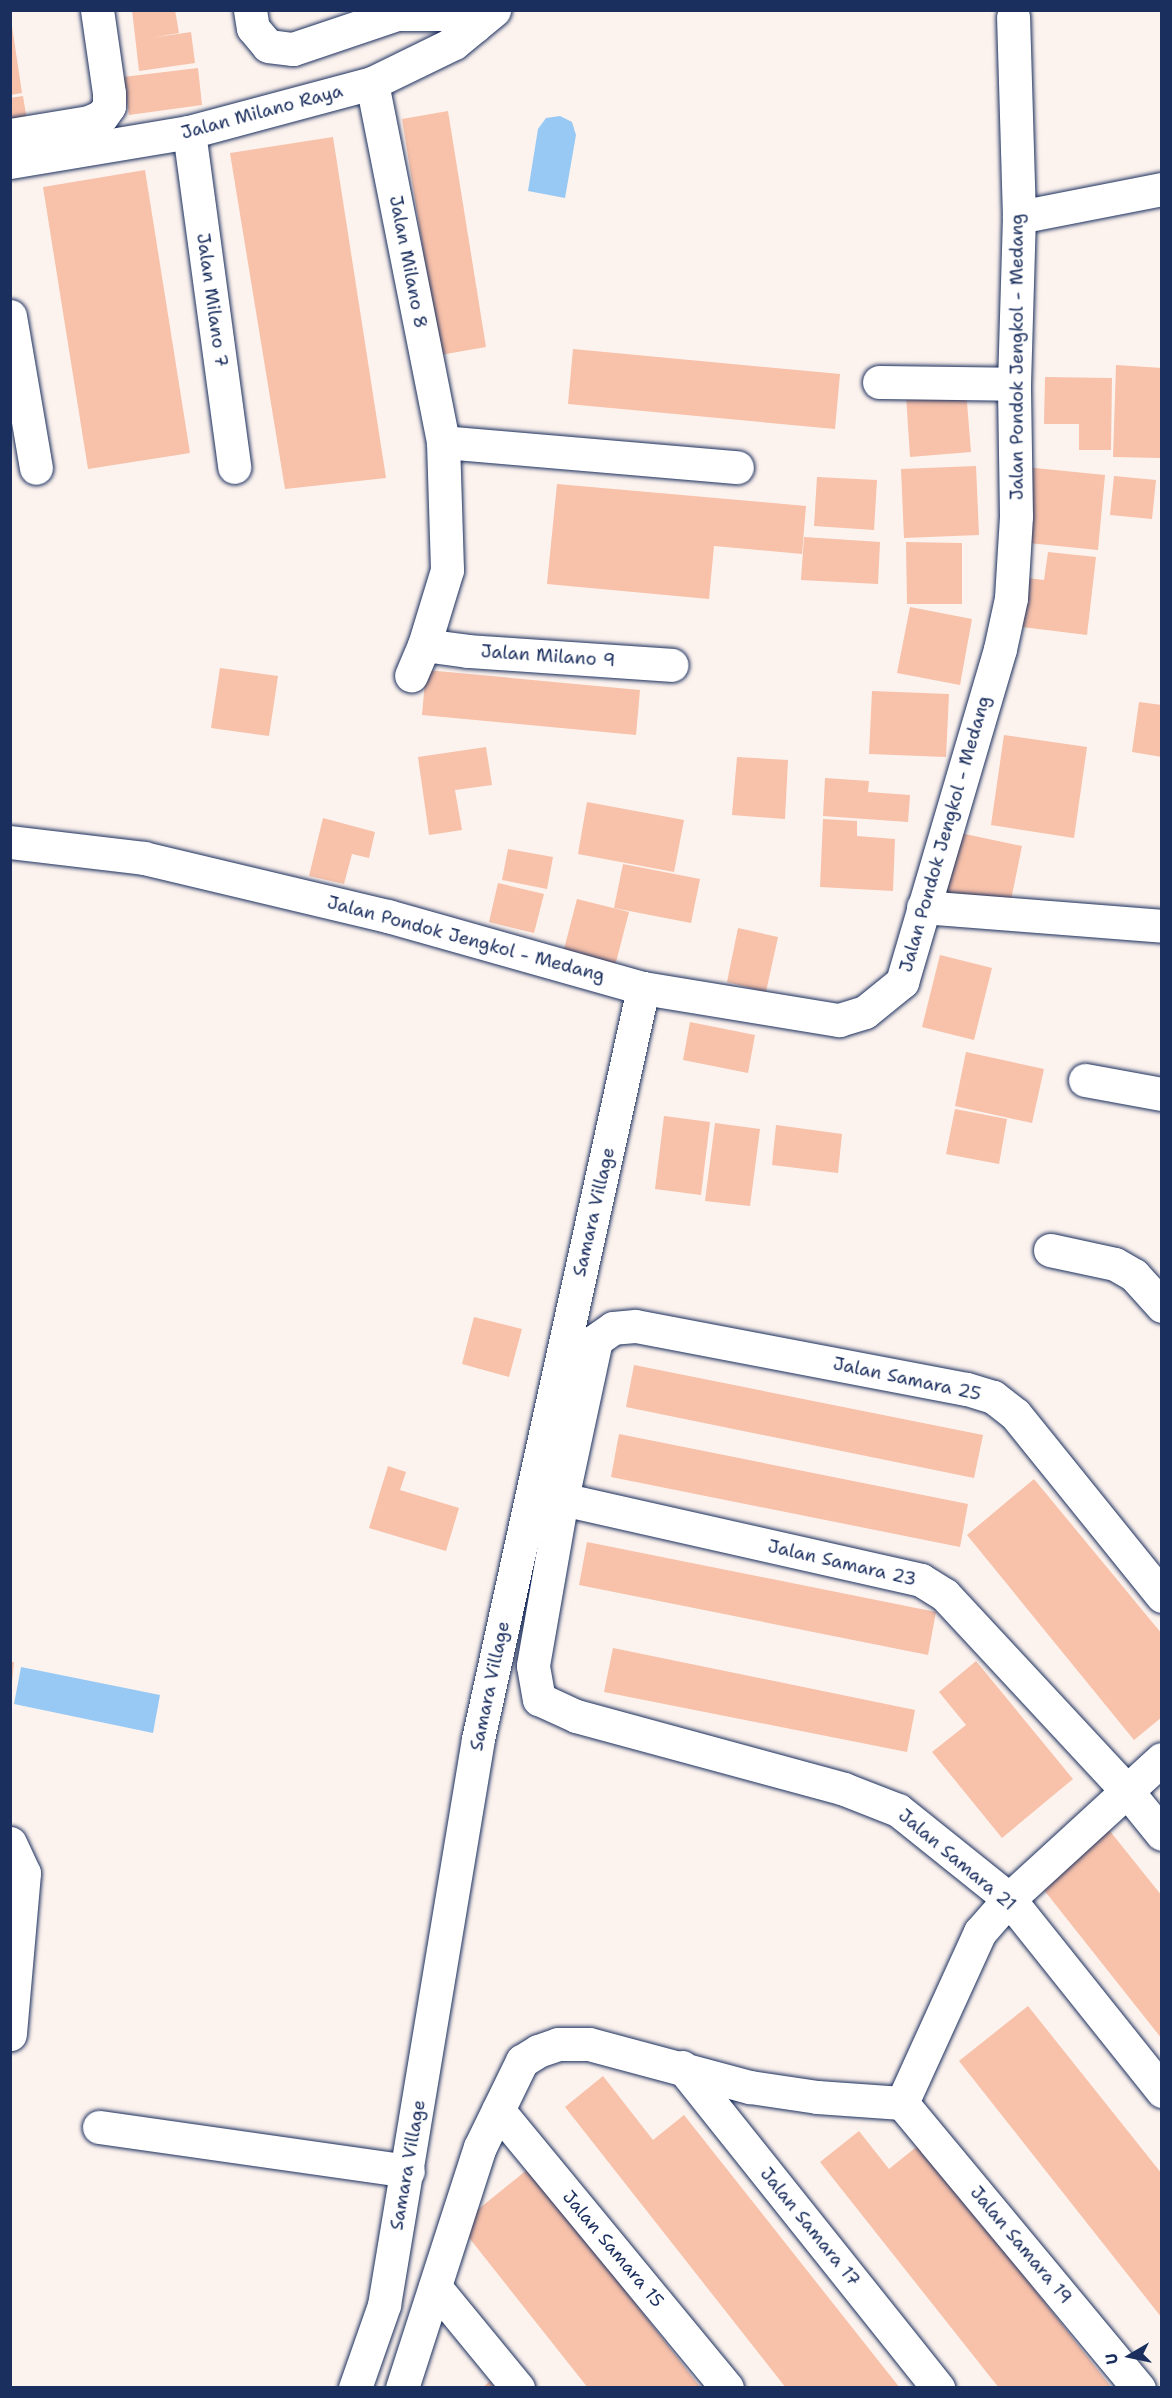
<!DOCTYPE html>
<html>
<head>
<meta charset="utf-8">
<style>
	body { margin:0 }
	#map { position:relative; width:1172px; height:2398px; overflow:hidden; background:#fdf3ee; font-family:"Shantell Sans",sans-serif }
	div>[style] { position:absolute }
	.water>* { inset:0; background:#97c9f4 }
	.building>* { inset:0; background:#f7c1aa }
	.roads { filter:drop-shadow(0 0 2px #1b2f5e) drop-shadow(0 0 2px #1b2f5e) }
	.minor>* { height:33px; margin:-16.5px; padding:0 16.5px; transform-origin:16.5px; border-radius:16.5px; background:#fff }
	span { translate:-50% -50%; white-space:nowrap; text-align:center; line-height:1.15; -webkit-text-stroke:4.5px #fff; paint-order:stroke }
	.street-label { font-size:18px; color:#1b2f5e }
	.frame { position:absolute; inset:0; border:12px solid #1b2f5e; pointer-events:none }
	.north { position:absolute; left:1100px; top:2326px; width:60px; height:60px; -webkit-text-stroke:4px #fff; paint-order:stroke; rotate:261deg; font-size:16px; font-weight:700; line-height:24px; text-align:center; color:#1b2f5e }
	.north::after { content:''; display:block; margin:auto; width:21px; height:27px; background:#1b2f5e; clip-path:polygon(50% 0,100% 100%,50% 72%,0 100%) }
</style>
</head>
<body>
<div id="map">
	<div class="water">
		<div style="clip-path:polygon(560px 116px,572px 122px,576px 135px,565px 198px,528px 191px,538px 129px,546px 118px)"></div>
		<div style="clip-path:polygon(21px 1667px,160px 1695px,153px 1733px,14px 1704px)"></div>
	</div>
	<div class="building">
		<div style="clip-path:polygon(132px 10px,175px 10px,179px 33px,151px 38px,191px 32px,195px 63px,139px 71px)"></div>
		<div style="clip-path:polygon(12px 26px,22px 93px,10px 95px,10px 27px)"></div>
		<div style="clip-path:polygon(198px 68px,202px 105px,129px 115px,123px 77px)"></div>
		<div style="clip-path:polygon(23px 96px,28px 127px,10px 130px,10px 98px)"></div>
		<div style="clip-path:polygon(448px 111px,486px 347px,440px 355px,402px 119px)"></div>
		<div style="clip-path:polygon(333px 137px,386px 478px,285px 489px,230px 153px)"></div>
		<div style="clip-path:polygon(145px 170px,190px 453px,88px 469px,43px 187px)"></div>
		<div style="clip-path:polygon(573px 349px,840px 374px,835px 429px,568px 404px)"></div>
		<div style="clip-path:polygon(1116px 365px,1162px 368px,1160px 458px,1113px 457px)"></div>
		<div style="clip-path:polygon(1045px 377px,1112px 378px,1111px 450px,1079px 450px,1079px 424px,1044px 424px)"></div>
		<div style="clip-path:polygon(966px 390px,971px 452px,910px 457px,906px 395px)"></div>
		<div style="clip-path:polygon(976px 466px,979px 535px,904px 538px,901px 469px)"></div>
		<div style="clip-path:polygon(1025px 467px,1105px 475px,1098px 550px,1018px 542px)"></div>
		<div style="clip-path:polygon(1114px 476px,1156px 480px,1152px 519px,1110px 515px)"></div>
		<div style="clip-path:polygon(817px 477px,877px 480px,874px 530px,814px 526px)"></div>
		<div style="clip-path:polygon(557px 484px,806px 506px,802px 554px,714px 546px,709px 599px,547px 584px)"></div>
		<div style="clip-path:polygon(804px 537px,880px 542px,878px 584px,801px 580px)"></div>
		<div style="clip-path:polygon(906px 542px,962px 543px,962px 604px,907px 604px)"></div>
		<div style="clip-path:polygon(1048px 552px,1096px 557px,1087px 635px,1013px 626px,1019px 577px,1044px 580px)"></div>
		<div style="clip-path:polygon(910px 607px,972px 619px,960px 685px,897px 673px)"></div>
		<div style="clip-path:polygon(220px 668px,278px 676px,269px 736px,211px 728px)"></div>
		<div style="clip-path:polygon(426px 670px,640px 690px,636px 735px,422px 715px)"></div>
		<div style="clip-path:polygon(872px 691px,949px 694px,946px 757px,869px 754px)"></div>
		<div style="clip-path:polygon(1139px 702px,1162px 705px,1162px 757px,1132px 752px)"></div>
		<div style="clip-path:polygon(1004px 735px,1087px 747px,1074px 838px,991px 825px)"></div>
		<div style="clip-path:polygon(486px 747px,492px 785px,455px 790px,462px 830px,429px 835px,418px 757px)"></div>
		<div style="clip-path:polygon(737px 757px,788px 760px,785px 819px,732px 815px)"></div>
		<div style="clip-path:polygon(825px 778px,869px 781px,868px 792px,910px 795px,908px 822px,823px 816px)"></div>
		<div style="clip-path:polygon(587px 802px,684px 820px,674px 872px,578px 854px)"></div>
		<div style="clip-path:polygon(323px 818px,375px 832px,369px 858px,352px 854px,344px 884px,309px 876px)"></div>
		<div style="clip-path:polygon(823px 819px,857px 821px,857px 836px,895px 839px,893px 891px,820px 887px)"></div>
		<div style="clip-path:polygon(946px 830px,1022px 846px,1009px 910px,934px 895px)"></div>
		<div style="clip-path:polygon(508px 849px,553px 857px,547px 889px,502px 880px)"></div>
		<div style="clip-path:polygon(623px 864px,700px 879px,691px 923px,614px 908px)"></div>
		<div style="clip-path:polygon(498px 883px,544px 894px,534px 933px,489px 922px)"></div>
		<div style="clip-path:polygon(577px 899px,629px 912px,614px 970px,562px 957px)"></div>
		<div style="clip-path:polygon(738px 928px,778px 937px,766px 992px,727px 982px)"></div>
		<div style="clip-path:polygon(940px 955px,992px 968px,974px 1040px,922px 1027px)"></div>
		<div style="clip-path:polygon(690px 1022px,755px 1035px,748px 1073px,683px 1060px)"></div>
		<div style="clip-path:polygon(966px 1052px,1044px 1069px,1032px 1123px,955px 1106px)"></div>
		<div style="clip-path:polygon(955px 1109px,1007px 1119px,999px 1164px,946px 1154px)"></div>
		<div style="clip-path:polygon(664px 1116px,710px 1122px,701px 1195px,655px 1189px)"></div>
		<div style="clip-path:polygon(715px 1123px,760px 1129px,750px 1206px,705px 1201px)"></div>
		<div style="clip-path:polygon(776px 1125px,842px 1134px,838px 1173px,772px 1165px)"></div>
		<div style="clip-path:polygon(474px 1317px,522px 1329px,509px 1377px,462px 1364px)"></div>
		<div style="clip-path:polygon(634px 1365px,983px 1435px,974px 1478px,626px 1407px)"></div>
		<div style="clip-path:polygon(619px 1434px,968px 1504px,960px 1547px,611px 1477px)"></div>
		<div style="clip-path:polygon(388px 1466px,406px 1472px,400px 1490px,459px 1508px,446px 1551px,369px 1528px)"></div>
		<div style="clip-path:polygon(1034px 1479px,1162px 1634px,1162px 1717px,1134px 1740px,967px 1535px)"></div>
		<div style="clip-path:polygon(587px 1542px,936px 1612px,928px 1655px,579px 1585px)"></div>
		<div style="clip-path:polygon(613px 1648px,915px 1710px,907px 1752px,604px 1692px)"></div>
		<div style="clip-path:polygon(976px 1661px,1073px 1779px,1002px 1838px,932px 1752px,966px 1725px,939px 1692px)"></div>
		<div style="clip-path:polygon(10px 1662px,14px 1662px,12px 1683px,10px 1683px)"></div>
		<div style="clip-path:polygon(1105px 1825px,1162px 1896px,1162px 2039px,1036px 1880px)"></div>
		<div style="clip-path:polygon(1028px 2006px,1162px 2174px,1162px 2318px,959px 2061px)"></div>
		<div style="clip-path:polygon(603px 2076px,653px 2140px,684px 2115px,900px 2388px,786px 2388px,565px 2107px)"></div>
		<div style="clip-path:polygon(859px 2131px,889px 2169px,920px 2144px,1112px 2388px,999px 2388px,820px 2162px)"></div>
		<div style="clip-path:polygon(528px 2169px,607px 2267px,701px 2388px,588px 2388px,459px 2225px)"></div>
		<div style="clip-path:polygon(490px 2381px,494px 2388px,482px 2388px)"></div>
	</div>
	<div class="roads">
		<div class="minor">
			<div style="left:250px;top:10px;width:18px;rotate:81deg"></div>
			<div style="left:253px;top:28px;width:23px;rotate:50deg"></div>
			<div style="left:268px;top:46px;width:25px;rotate:7deg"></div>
			<div style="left:293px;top:49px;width:110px;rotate:-18.6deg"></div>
			<div style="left:397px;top:14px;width:46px"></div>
			<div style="left:443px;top:14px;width:34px;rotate:21deg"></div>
			<div style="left:372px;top:83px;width:366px;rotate:78.8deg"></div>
			<div style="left:443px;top:442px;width:128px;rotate:88.2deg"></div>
			<div style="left:447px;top:570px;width:78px;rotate:107deg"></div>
			<div style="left:424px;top:645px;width:33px;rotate:113deg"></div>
			<div style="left:189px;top:132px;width:338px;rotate:82.3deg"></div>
			<div style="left:10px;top:135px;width:80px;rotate:-9.3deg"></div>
			<div style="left:89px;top:122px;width:14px;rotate:-25deg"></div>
			<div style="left:102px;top:116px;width:12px;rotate:-55deg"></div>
			<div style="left:109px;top:106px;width:13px;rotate:-90deg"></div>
			<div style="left:109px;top:93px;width:84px;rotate:-98.2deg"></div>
			<div style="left:10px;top:162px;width:181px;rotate:-9.5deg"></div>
			<div style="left:189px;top:132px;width:189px;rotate:-15deg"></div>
			<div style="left:372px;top:83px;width:91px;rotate:-26deg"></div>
			<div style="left:454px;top:43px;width:52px;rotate:-39.5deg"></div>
			<div style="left:1019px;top:217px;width:146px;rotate:-11.1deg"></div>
			<div style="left:10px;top:316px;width:154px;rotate:80.3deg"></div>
			<div style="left:879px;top:382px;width:135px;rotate:0.8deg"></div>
			<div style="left:443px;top:442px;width:295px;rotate:4.9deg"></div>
			<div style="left:424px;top:645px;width:44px;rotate:7.8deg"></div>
			<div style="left:468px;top:651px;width:204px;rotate:3.9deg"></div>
			<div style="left:10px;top:842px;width:135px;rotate:6.8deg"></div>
			<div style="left:144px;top:858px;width:251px;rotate:13.4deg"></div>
			<div style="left:388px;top:916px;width:265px;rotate:15.8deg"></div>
			<div style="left:643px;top:988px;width:199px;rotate:9.3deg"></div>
			<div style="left:839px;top:1020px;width:27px;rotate:-17deg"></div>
			<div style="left:865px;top:1012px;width:48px;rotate:-39deg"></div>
			<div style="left:902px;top:982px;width:347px;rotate:-73.6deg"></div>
			<div style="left:1000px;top:649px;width:52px;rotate:-77.8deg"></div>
			<div style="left:1011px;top:598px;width:82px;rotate:-86.5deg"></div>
			<div style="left:1016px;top:516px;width:132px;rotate:-90.9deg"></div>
			<div style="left:1014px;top:384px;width:167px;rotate:-88.3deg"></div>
			<div style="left:1019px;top:217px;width:200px;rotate:-91.7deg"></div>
			<div style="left:923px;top:907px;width:240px;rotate:4.5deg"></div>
			<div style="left:1085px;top:1080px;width:78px;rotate:10.3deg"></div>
			<div style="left:1050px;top:1250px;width:66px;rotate:12.2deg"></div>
			<div style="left:1115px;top:1264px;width:22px;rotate:30deg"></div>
			<div style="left:1134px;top:1275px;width:42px;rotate:47.9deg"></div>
			<div style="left:562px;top:1499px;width:368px;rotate:12.7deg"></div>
			<div style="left:921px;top:1580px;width:28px;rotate:32deg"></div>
			<div style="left:945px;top:1595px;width:267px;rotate:47.1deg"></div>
			<div style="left:1127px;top:1791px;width:55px;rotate:50.9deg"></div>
			<div style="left:1162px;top:1596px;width:234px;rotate:-128.9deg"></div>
			<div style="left:1015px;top:1414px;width:28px;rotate:-142deg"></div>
			<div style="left:993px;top:1397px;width:28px;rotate:-163deg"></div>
			<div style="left:966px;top:1389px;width:337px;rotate:-169.2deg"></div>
			<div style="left:635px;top:1326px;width:22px;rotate:175deg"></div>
			<div style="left:613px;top:1328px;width:21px;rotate:145deg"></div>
			<div style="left:596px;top:1340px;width:163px;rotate:102.1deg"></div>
			<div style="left:562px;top:1499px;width:169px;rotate:99.9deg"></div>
			<div style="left:533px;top:1666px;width:34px;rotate:80deg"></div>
			<div style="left:539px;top:1699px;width:41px;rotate:24.7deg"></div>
			<div style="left:576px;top:1716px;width:278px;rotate:15.2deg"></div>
			<div style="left:844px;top:1789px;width:58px;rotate:21.3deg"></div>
			<div style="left:898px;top:1810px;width:142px;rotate:38.7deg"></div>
			<div style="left:1009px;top:1899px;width:246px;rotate:51.4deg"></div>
			<div style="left:10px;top:1843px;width:33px;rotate:65deg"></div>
			<div style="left:24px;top:1873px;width:162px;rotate:95deg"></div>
			<div style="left:682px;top:2067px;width:411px;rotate:51.4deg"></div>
			<div style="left:902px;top:2103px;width:371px;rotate:50.3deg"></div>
			<div style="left:498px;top:2110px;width:360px;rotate:50.5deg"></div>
			<div style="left:99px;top:2127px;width:312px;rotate:8.1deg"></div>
			<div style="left:435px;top:2287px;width:131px;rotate:50.6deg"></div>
			<div style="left:355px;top:2388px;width:88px;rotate:-70.7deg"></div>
			<div style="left:384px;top:2305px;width:574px;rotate:-80.57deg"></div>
			<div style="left:478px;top:1739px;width:769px;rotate:-77.61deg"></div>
			<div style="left:402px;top:2388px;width:253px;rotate:-72.1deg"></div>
			<div style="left:480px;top:2147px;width:96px;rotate:-64deg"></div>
			<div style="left:522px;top:2061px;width:19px;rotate:-32deg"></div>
			<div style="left:538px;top:2051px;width:21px;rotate:-19deg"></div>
			<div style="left:558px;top:2044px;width:31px"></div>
			<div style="left:589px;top:2044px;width:167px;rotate:15deg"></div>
			<div style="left:750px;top:2087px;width:68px;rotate:8.5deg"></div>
			<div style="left:817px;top:2097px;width:85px;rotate:4deg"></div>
			<div style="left:902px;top:2103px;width:188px;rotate:-65.5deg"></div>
			<div style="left:980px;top:1932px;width:44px;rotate:-48.7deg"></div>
			<div style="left:1009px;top:1899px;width:207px;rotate:-42.5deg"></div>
		</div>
	</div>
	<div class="street-label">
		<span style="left:262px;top:112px;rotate:-15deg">Jalan Milano Raya</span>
		<span style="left:408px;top:262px;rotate:79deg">Jalan Milano 8</span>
		<span style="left:212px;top:300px;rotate:82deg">Jalan Milano 7</span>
		<span style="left:1017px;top:357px;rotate:-90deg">Jalan Pondok Jengkol - Medang</span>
		<span style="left:548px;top:656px;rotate:4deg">Jalan Milano 9</span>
		<span style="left:945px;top:834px;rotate:-74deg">Jalan Pondok Jengkol - Medang</span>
		<span style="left:466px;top:939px;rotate:15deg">Jalan Pondok Jengkol - Medang</span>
		<span style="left:594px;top:1212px;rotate:-77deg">Samara Village</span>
		<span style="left:907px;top:1379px;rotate:12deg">Jalan Samara 25</span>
		<span style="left:842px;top:1563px;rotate:13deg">Jalan Samara 23</span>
		<span style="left:490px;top:1686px;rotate:-78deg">Samara Village</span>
		<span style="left:957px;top:1860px;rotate:40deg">Jalan Samara 21</span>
		<span style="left:408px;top:2165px;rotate:-80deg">Samara Village</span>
		<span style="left:810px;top:2227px;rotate:51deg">Jalan Samara 17</span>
		<span style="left:1021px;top:2245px;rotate:50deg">Jalan Samara 19</span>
		<span style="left:613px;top:2249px;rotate:50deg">Jalan Samara 15</span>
	</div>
	<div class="frame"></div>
	<div class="north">U</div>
</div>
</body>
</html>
